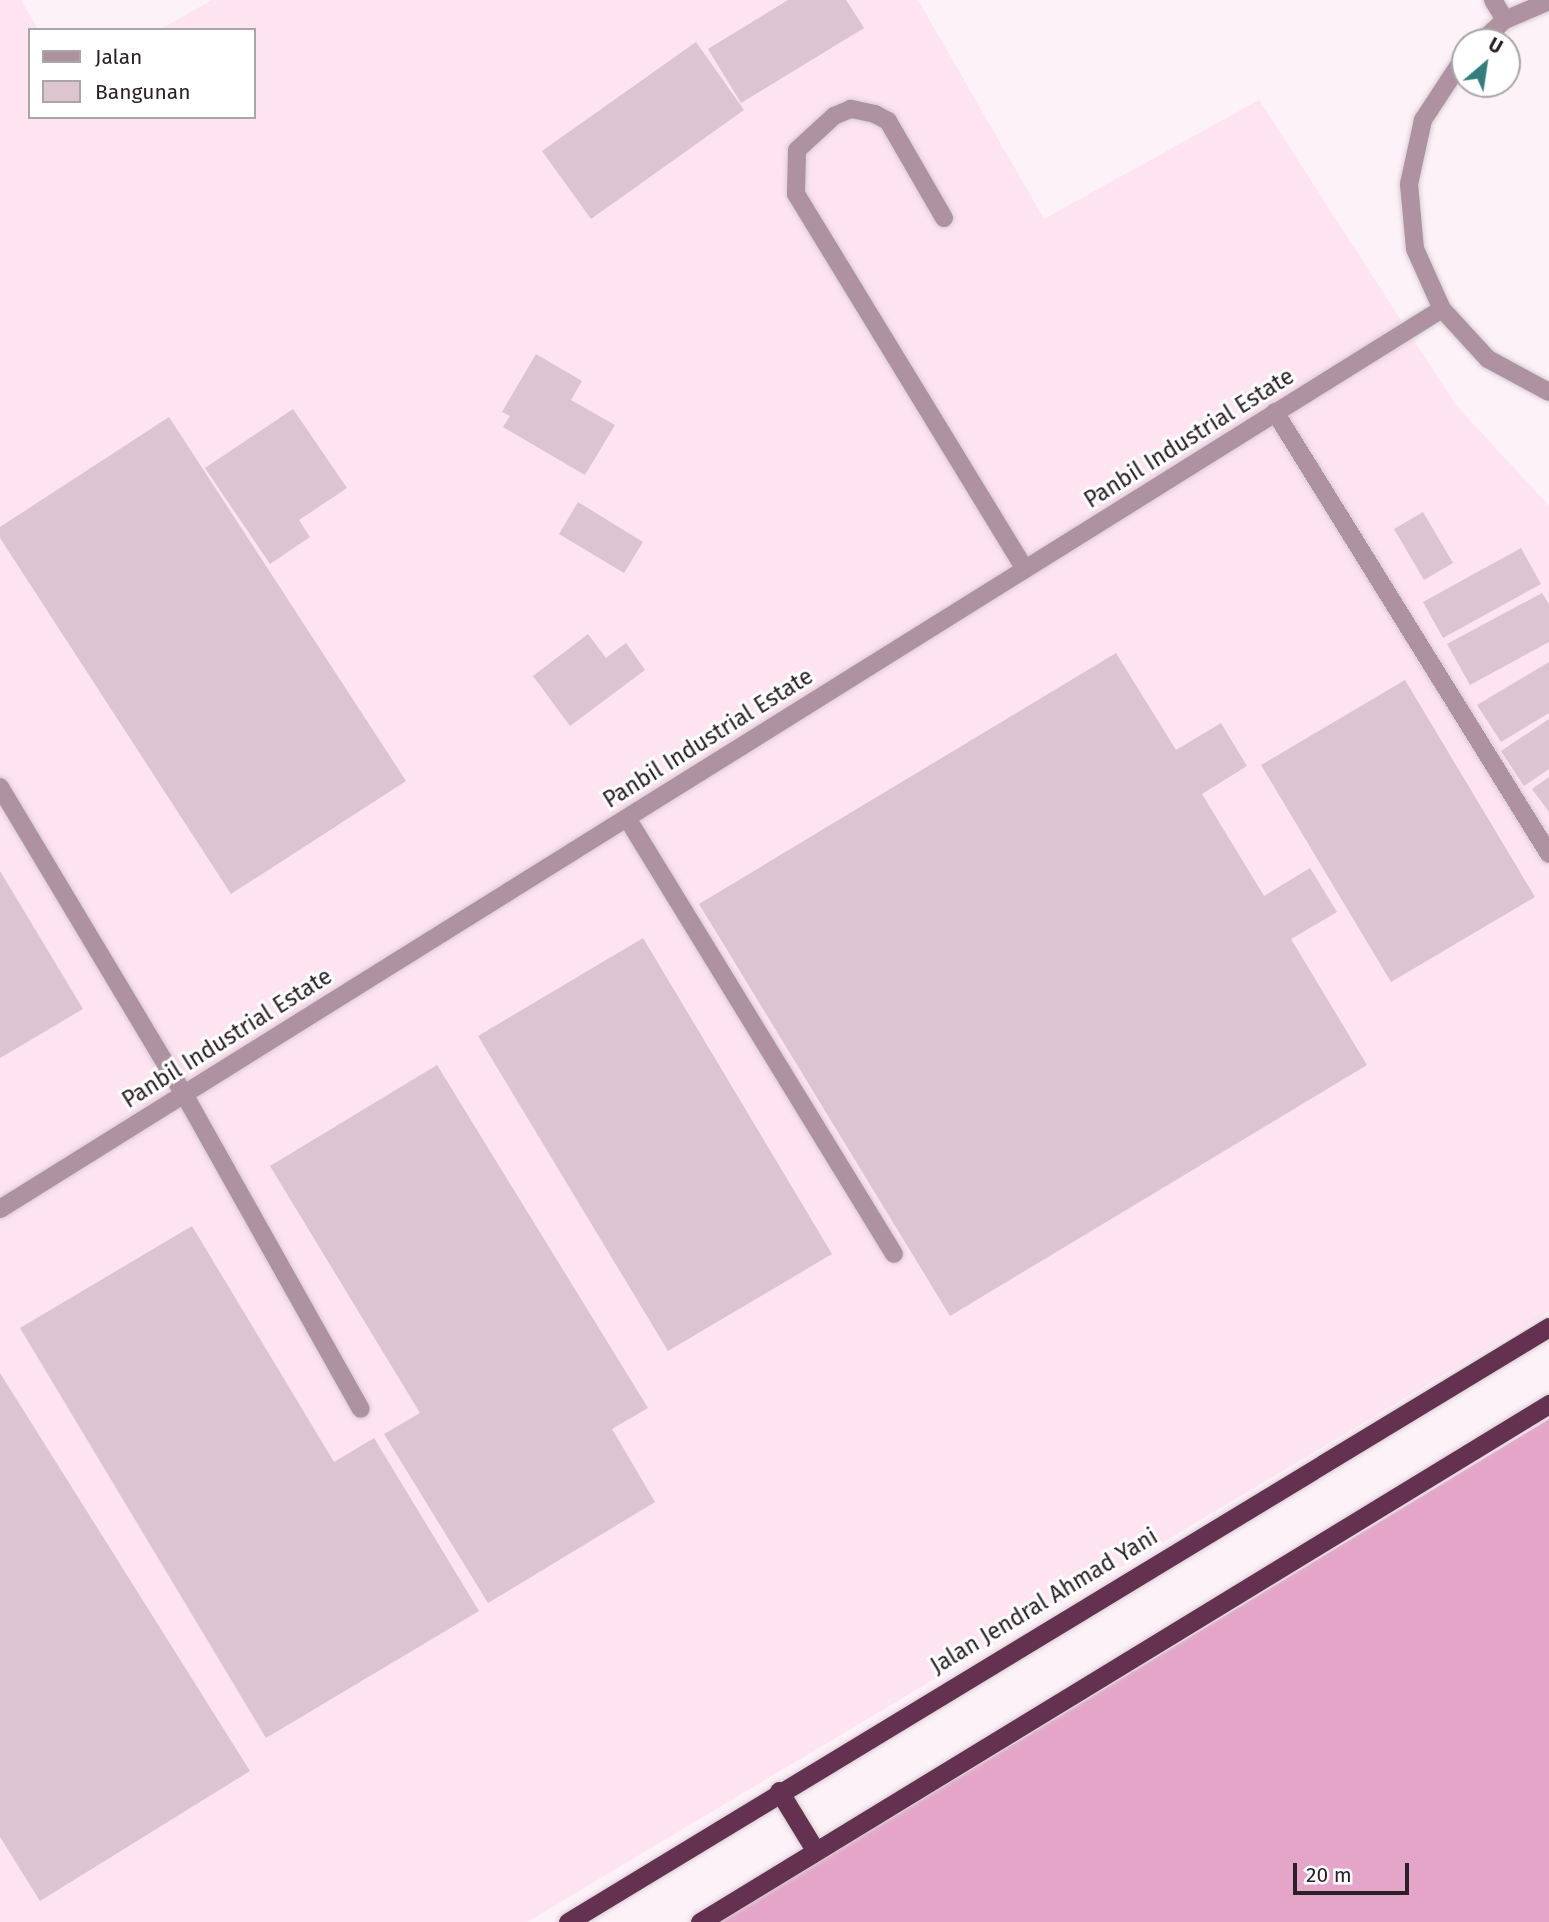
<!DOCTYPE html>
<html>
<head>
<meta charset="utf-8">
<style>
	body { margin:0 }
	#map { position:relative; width:1549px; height:1922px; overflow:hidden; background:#fcf2f7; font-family:"Fira Sans",sans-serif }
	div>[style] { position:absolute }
	.built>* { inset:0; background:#fee3f1 }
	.forest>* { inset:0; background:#e5a5c9 }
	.building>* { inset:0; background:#ddc4d1 }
	.roads { filter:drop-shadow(0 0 2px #d6ccd1) drop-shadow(0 0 2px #d6ccd1) }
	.service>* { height:18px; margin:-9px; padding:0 9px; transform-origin:9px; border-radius:9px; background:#ae92a1 }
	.minor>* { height:18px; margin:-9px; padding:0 9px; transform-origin:9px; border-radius:9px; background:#ae92a1 }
	.trunk>* { height:19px; margin:-9.5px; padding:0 9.5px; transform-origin:9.5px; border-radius:9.5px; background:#643250 }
	span { translate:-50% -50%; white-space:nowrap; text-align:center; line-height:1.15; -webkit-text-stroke:6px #fff; paint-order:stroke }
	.street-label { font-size:23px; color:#2a2126 }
	.legend { position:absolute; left:28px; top:28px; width:228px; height:91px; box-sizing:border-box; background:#fff; border:2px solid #aaa6a8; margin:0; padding:9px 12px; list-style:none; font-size:21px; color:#2a2126 }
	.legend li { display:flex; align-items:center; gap:14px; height:35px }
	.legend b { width:35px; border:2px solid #aaa6a8 }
	.north { position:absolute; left:1451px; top:28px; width:70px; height:70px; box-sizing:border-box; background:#fff; border:2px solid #aaa6a8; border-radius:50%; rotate:29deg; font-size:19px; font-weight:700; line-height:28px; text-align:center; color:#2a2126 }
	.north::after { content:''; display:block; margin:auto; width:24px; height:32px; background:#357e7e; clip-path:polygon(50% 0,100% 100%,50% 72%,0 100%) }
	.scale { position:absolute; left:1293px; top:1863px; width:116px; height:32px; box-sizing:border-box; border:4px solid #2a2126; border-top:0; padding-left:9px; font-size:21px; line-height:24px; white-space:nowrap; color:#2a2126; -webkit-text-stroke:5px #fff; paint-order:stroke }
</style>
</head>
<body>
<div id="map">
	<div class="built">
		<div style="clip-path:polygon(0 0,21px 0,38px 30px,30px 30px,30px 117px,254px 117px,254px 30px,159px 30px,212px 0,918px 0,1044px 219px,1259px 100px,1455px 404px,1549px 506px,1549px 1312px,527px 1922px,0 1922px)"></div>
	</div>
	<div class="forest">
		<div style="clip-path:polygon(1549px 1419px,1549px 1922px,720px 1922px)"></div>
	</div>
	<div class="building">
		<div style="clip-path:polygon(788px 0,846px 0,864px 28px,741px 103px,708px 49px)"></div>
		<div style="clip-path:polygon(696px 42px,744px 110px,591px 219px,542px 151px)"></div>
		<div style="clip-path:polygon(536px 354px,582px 381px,571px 400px,615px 425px,585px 475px,503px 427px,510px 416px,502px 412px)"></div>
		<div style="clip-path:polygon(293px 409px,347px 488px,299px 520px,310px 537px,270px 564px,205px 468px)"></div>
		<div style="clip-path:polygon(169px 417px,406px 781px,231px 894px,0 538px,0 527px)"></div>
		<div style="clip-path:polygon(578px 502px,643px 542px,624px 573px,559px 534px)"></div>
		<div style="clip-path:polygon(1423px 512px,1453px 563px,1424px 580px,1394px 529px)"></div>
		<div style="clip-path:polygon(1521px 548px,1541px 584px,1443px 638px,1423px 602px)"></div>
		<div style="clip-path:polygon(1542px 593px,1549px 604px,1549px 642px,1470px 685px,1447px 644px)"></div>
		<div style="clip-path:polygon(588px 634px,606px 658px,626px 643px,645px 670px,570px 726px,533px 676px)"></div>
		<div style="clip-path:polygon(1116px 653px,1176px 750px,1221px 723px,1247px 766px,1202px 794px,1264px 896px,1310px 868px,1337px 912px,1291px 939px,1367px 1065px,950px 1316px,699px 904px)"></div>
		<div style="clip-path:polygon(1549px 662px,1549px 713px,1501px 742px,1477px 705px)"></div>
		<div style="clip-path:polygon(1405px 680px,1535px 897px,1391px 982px,1261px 765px)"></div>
		<div style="clip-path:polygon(1549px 719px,1549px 769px,1524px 786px,1501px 751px)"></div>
		<div style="clip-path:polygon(1549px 777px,1549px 812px,1532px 789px)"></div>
		<div style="clip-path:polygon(0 871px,83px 1009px,0 1058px)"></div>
		<div style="clip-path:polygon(643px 938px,832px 1254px,668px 1351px,478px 1036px)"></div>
		<div style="clip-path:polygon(437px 1065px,648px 1408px,612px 1429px,655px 1502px,488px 1603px,384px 1434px,420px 1413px,270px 1166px)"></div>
		<div style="clip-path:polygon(192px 1226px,334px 1462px,374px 1438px,479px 1611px,266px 1738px,20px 1328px)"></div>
		<div style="clip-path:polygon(0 1373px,250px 1771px,40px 1901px,0 1837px)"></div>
	</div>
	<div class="roads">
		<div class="service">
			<div style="left:944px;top:218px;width:112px;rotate:-120deg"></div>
			<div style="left:888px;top:121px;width:15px;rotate:-152deg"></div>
			<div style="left:875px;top:114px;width:25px;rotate:-168deg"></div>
			<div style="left:851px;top:109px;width:18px;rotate:158deg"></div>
			<div style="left:834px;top:116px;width:50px;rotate:137.4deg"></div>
			<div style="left:797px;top:150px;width:44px;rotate:91.3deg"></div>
			<div style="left:796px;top:194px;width:439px;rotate:58.6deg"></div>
			<div style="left:1275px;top:412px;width:520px;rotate:58.2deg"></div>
			<div style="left:0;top:787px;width:358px;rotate:59.1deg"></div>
			<div style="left:184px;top:1094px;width:361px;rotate:60.7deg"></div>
			<div style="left:627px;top:818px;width:511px;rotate:58.52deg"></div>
			<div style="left:0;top:1209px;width:1700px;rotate:-31.97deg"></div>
		</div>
		<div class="minor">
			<div style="left:1493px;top:0;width:23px;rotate:59deg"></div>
			<div style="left:1481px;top:42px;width:33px;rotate:-43deg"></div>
			<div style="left:1505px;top:20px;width:48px;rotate:-23.4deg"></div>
			<div style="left:1465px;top:56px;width:77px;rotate:123.3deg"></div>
			<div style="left:1423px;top:120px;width:66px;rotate:102.3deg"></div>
			<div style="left:1409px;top:184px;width:65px;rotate:84.7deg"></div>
			<div style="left:1415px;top:249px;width:66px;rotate:65.8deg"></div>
			<div style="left:1442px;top:309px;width:68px;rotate:47.4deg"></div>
			<div style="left:1488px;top:359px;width:69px;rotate:28.4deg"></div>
		</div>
		<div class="trunk">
			<div style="left:779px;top:1791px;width:69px;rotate:58.6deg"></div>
			<div style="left:568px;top:1922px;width:1147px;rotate:-31.24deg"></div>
			<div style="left:700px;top:1922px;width:995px;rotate:-31.39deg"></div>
		</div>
	</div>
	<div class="street-label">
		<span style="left:1189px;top:438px;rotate:-32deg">Panbil Industrial Estate</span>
		<span style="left:708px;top:738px;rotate:-32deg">Panbil Industrial Estate</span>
		<span style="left:227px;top:1038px;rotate:-32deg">Panbil Industrial Estate</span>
		<span style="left:1044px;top:1601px;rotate:-31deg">Jalan Jendral Ahmad Yani</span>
	</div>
	<ul class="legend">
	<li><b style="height:9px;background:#ae92a1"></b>Jalan</li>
	<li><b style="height:19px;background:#ddc4d1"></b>Bangunan</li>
	</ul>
	<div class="north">U</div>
	<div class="scale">20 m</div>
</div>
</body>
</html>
